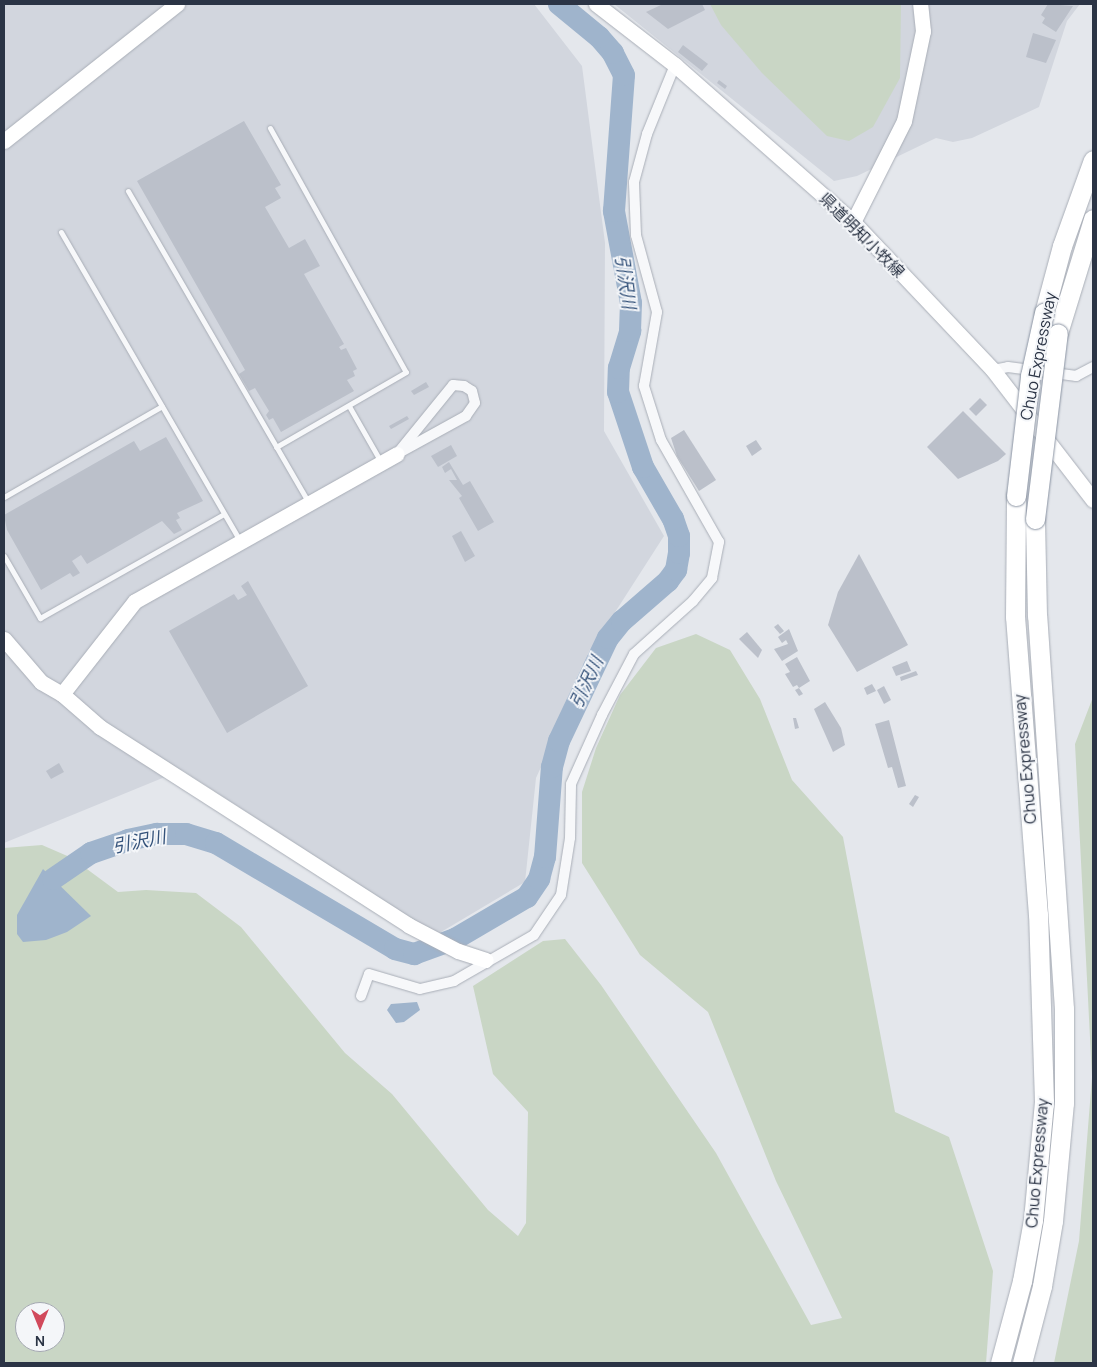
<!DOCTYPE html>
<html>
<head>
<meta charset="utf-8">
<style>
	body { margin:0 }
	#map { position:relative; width:1097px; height:1367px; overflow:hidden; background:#e4e7ec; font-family:Manrope,"Noto Sans JP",sans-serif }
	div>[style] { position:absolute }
	.built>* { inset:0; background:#d2d6de }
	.green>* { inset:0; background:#c9d6c5 }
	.water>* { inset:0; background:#9fb4cc }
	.river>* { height:22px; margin:-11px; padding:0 11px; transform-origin:11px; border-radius:11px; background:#9fb4cc }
	.building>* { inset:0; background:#bbc0ca }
	.roads { filter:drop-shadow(0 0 1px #a9aeb7) drop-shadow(0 0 1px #a9aeb7) }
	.lane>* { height:5px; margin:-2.5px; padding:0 2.5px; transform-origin:2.5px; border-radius:2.5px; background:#f7f8fa }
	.street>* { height:10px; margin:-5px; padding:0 5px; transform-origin:5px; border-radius:5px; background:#f7f8fa }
	.secondary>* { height:15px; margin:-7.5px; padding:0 7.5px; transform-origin:7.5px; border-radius:7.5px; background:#fff }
	.highway>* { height:19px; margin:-9.5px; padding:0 9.5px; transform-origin:9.5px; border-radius:9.5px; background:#fff }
	.bridges { filter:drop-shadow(0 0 1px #8b94a3) drop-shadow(0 0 1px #8b94a3) }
	.highway-bridge>* { height:19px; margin:-9.5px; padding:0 9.5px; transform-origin:9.5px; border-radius:9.5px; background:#fff }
	span { translate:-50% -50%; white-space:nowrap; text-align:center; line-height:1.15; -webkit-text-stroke:4px #f4f6f9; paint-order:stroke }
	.street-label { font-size:16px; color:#2b3445 }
	.water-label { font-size:18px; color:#34527a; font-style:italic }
	.frame { position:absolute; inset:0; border:5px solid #2b3445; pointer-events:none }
	.north { position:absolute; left:15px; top:1302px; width:50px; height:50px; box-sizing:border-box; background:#f4f6f9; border:1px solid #a4a8b1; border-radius:50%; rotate:180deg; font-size:14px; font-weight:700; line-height:20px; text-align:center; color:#2b3445 }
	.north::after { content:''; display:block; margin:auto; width:18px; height:22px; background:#d1495b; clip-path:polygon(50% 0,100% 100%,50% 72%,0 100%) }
</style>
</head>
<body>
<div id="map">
	<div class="built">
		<div style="clip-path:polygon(4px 4px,534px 4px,582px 66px,605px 243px,604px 431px,664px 536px,603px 631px,536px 778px,525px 882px,436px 935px,182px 770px,4px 843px)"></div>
		<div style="clip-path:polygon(614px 4px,1080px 4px,1067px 21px,1039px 107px,972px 138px,953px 142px,936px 138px,857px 176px,834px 181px)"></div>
	</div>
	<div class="green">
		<div style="clip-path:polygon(710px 4px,901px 4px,900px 78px,873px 127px,849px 141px,827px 136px,762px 73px,721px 25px)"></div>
		<div style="clip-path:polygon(evenodd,696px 634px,730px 650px,760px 699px,792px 780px,843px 837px,895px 1112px,949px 1137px,993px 1271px,986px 1363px,4px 1363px,4px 848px,42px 845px,72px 858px,118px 892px,146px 890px,196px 893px,241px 927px,345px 1053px,392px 1094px,488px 1210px,518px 1236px,526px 1223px,528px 1112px,493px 1074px,473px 986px,543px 941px,565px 939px,601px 985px,716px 1153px,811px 1325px,842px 1318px,776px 1181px,708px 1012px,640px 955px,582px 863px,582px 792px,596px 748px,620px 695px,656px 648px,696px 634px,25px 1312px,55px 1312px,55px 1342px,25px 1342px,25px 1312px)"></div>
		<div style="clip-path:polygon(1093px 697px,1093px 1363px,1054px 1363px,1079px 1241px,1092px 1077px,1075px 744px)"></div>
	</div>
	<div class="water">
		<div style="clip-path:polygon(43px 869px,91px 916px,67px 932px,46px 940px,23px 942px,17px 934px,17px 915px)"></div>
		<div style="clip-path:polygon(417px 1002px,420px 1010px,404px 1022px,396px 1023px,387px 1010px,391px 1004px)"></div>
	</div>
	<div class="river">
		<div style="left:53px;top:879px;width:46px;rotate:-34.4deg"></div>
		<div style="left:91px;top:853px;width:39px;rotate:-19deg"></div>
		<div style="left:128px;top:840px;width:30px;rotate:-12deg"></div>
		<div style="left:157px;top:834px;width:29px"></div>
		<div style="left:186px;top:834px;width:31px;rotate:17deg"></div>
		<div style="left:216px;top:843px;width:208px;rotate:30.6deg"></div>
		<div style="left:395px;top:949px;width:20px;rotate:15deg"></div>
		<div style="left:414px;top:954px;width:44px;rotate:-20.1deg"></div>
		<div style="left:455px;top:939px;width:83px;rotate:-30.3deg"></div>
		<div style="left:527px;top:897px;width:22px;rotate:-56deg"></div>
		<div style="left:539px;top:879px;width:23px;rotate:-75deg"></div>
		<div style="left:545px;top:857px;width:90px;rotate:-85.6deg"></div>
		<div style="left:552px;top:767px;width:27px;rotate:-75deg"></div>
		<div style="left:559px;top:741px;width:114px;rotate:-64.6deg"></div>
		<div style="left:608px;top:638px;width:22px;rotate:-51deg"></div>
		<div style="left:622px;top:621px;width:61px;rotate:-41deg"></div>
		<div style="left:668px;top:581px;width:14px;rotate:-54deg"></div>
		<div style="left:676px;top:570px;width:17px;rotate:-80deg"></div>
		<div style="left:679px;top:553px;width:17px;rotate:-90deg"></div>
		<div style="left:679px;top:536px;width:18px;rotate:-109deg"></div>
		<div style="left:673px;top:519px;width:60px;rotate:-120deg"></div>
		<div style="left:643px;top:467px;width:79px;rotate:-108.4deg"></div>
		<div style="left:618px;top:392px;width:24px;rotate:-88deg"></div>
		<div style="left:619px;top:368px;width:39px;rotate:-73deg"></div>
		<div style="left:630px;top:331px;width:28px;rotate:-88deg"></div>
		<div style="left:631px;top:303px;width:94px;rotate:-100.5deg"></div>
		<div style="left:614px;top:211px;width:136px;rotate:-85.8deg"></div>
		<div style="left:624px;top:75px;width:25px;rotate:-117deg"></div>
		<div style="left:613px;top:53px;width:21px;rotate:-131deg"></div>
		<div style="left:599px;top:37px;width:52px;rotate:-140.5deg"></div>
	</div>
	<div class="building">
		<div style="clip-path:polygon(663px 4px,702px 4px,705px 10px,668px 29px,646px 12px)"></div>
		<div style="clip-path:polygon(1048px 4px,1073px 6px,1056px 32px,1042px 23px,1045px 18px,1041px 15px)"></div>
		<div style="clip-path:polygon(1033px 33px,1056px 40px,1046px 63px,1026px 57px)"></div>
		<div style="clip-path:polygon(683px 45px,708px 64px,702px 71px,678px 52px)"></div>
		<div style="clip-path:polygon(719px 80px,727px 86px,725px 89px,717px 83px)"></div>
		<div style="clip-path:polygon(244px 121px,281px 185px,275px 188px,281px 198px,265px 207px,289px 248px,305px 239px,320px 266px,304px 274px,344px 344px,339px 347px,341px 350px,346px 348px,357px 369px,353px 371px,355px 376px,347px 380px,354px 391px,281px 432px,273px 418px,269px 420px,266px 415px,269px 411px,255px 388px,249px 391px,239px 374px,245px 370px,137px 181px)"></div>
		<div style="clip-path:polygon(426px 382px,429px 387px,414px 395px,411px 391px)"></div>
		<div style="clip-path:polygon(980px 398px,987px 405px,976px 416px,969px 409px)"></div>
		<div style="clip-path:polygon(963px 411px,1006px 454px,998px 461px,958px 479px,927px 447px)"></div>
		<div style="clip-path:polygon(407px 416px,409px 419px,391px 429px,389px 426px)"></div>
		<div style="clip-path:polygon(684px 430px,716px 480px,699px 491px,677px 456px,671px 438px)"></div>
		<div style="clip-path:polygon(166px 437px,203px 501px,177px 513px,180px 518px,176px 520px,182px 530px,174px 534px,162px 521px,87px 564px,81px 555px,72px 561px,80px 573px,73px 577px,70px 573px,41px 590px,7px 530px,4px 515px,134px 441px,140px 451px)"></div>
		<div style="clip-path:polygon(756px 440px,762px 449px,752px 456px,746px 446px)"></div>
		<div style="clip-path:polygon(451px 445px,457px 456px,438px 467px,431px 456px)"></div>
		<div style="clip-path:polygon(449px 462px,463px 485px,470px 481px,494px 522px,478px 531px,459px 498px,462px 496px,449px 480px,457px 480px,451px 469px,445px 473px,442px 467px)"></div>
		<div style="clip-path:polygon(461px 531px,475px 556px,465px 562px,452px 536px)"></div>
		<div style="clip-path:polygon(859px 554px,908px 645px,857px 672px,828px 625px,838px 592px)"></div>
		<div style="clip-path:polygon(248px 581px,308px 686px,227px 733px,169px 631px,234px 594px,238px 600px,247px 595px,241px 586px)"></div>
		<div style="clip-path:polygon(778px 624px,784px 631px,780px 634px,774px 627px)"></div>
		<div style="clip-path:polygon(789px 629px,798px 651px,782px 661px,774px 649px,788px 644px,786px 640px,782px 643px,778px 637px)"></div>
		<div style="clip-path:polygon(747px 632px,762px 650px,758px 658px,739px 639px)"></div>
		<div style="clip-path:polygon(797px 657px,810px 681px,799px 688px,803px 694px,799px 696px,795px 690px,799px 688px,797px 685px,793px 687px,785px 674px,790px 672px,785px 664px)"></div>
		<div style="clip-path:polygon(907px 661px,911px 671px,896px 676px,892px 667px)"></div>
		<div style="clip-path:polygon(916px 671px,918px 675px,901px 681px,900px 677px)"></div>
		<div style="clip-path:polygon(872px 684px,876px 691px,867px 695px,864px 688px)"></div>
		<div style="clip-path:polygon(884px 686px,891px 700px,884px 704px,877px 690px)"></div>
		<div style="clip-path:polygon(825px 702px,841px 728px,845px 745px,833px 752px,814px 709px)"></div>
		<div style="clip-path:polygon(793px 718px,796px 718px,799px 728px,795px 729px)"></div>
		<div style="clip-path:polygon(889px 720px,906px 786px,898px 788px,892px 767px,888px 768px,875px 724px)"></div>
		<div style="clip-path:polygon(59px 763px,64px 772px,51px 779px,46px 771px)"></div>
		<div style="clip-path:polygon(915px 795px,919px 797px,913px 807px,909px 804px)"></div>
	</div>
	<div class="roads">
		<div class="lane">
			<div style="left:270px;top:128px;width:279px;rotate:60.9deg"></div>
			<div style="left:406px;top:372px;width:150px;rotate:150deg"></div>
			<div style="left:128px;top:191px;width:359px;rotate:59.9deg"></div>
			<div style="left:61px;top:232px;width:355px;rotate:59.9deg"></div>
			<div style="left:349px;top:406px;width:64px;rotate:60.3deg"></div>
			<div style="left:4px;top:497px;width:182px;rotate:-29.9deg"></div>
			<div style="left:4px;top:556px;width:72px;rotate:59.9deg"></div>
			<div style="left:40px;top:618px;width:211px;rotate:-29.5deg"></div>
		</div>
		<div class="street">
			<div style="left:993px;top:370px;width:15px;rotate:-11deg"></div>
			<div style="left:1008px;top:367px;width:69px;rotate:7.5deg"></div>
			<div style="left:1076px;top:376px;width:19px;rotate:-28deg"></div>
			<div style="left:453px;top:385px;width:11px;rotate:5deg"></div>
			<div style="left:464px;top:386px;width:9px;rotate:32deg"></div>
			<div style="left:472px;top:391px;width:12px;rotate:76deg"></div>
			<div style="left:475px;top:403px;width:16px;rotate:125deg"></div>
			<div style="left:466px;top:416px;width:79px;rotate:151.2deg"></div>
			<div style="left:397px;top:454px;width:89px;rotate:-50.9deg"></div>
			<div style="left:361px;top:996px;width:23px;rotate:-70deg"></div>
			<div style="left:369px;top:974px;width:53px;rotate:16.4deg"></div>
			<div style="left:420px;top:989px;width:35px;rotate:-13deg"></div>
			<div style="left:454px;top:981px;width:92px;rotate:-29.9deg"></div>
			<div style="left:534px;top:935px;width:48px;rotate:-56deg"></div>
			<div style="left:561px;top:895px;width:58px;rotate:-81deg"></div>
			<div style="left:570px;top:838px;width:54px;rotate:-88.9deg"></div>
			<div style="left:571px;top:784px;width:76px;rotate:-65.8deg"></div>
			<div style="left:602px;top:715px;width:69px;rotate:-62.3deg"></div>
			<div style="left:634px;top:654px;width:79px;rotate:-41.9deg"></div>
			<div style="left:693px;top:601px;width:30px;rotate:-50deg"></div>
			<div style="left:712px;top:578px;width:37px;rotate:-79deg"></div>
			<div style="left:719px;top:542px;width:117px;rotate:-119.6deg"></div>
			<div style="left:661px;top:440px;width:57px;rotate:-107.5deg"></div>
			<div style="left:644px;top:386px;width:75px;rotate:-80deg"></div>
			<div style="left:657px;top:312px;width:80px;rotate:-105.3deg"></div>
			<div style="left:636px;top:235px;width:53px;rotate:-92.2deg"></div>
			<div style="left:634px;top:182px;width:50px;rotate:-74.8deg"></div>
			<div style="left:647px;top:134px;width:74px;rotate:-67.9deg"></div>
		</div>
		<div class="secondary">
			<div style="left:596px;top:4px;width:100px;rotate:37.7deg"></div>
			<div style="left:675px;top:65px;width:237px;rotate:41.4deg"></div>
			<div style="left:853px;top:222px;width:204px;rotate:46.6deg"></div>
			<div style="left:993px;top:370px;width:164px;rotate:52.4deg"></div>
			<div style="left:4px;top:141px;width:221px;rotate:-38.4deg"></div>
			<div style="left:853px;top:222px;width:113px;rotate:-63.2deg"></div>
			<div style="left:904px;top:121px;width:92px;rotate:-78.1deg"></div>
			<div style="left:923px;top:31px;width:27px;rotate:-96deg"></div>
			<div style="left:4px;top:639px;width:57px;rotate:49.3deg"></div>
			<div style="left:41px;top:682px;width:24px;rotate:30deg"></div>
			<div style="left:62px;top:694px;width:50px;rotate:41deg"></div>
			<div style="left:100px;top:727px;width:366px;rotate:32.7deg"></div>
			<div style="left:408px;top:925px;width:56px;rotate:27.5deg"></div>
			<div style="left:458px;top:951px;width:29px;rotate:18deg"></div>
			<div style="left:62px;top:694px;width:118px;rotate:-51.9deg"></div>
			<div style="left:135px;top:601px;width:300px;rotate:-29.3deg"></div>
		</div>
		<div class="highway">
			<div style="left:1044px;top:313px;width:69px;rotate:-75deg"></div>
			<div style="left:1062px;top:246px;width:91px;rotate:-70.2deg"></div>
			<div style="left:1058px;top:333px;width:119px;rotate:-72.9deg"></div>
			<div style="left:1000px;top:1363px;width:85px;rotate:-75deg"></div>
			<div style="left:1022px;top:1281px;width:62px;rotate:-79.8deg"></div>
			<div style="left:1033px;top:1220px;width:119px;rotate:-84.7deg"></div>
			<div style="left:1044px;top:1102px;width:187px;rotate:-91.8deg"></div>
			<div style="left:1038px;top:915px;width:299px;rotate:-94.4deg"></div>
			<div style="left:1015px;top:617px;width:121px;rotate:-89.5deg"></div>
			<div style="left:1022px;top:1363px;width:80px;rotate:-75.4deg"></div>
			<div style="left:1042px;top:1286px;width:66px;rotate:-80.4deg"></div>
			<div style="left:1053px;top:1221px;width:119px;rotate:-84.7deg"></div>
			<div style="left:1064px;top:1103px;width:94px;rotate:-90deg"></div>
			<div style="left:1064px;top:1009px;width:394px;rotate:-93.9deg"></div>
			<div style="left:1037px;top:616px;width:97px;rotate:-91.2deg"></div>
		</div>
	</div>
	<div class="bridges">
		<div class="highway-bridge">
			<div style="left:1016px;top:496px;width:121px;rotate:-83.3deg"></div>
			<div style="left:1030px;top:376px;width:65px;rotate:-77.5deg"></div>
			<div style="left:1035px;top:519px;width:187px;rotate:-83deg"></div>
		</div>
	</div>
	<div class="street-label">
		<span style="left:862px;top:235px;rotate:45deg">県道明知小牧線</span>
		<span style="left:1038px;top:356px;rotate:-79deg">Chuo Expressway</span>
		<span style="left:1025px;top:759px;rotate:-95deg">Chuo Expressway</span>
		<span style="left:1037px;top:1163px;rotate:-85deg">Chuo Expressway</span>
	</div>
	<div class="water-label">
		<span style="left:626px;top:282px;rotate:82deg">引沢川</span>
		<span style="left:586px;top:682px;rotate:-65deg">引沢川</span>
		<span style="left:139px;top:841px;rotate:-11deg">引沢川</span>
	</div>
	<div class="frame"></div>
	<div class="north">N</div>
</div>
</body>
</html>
